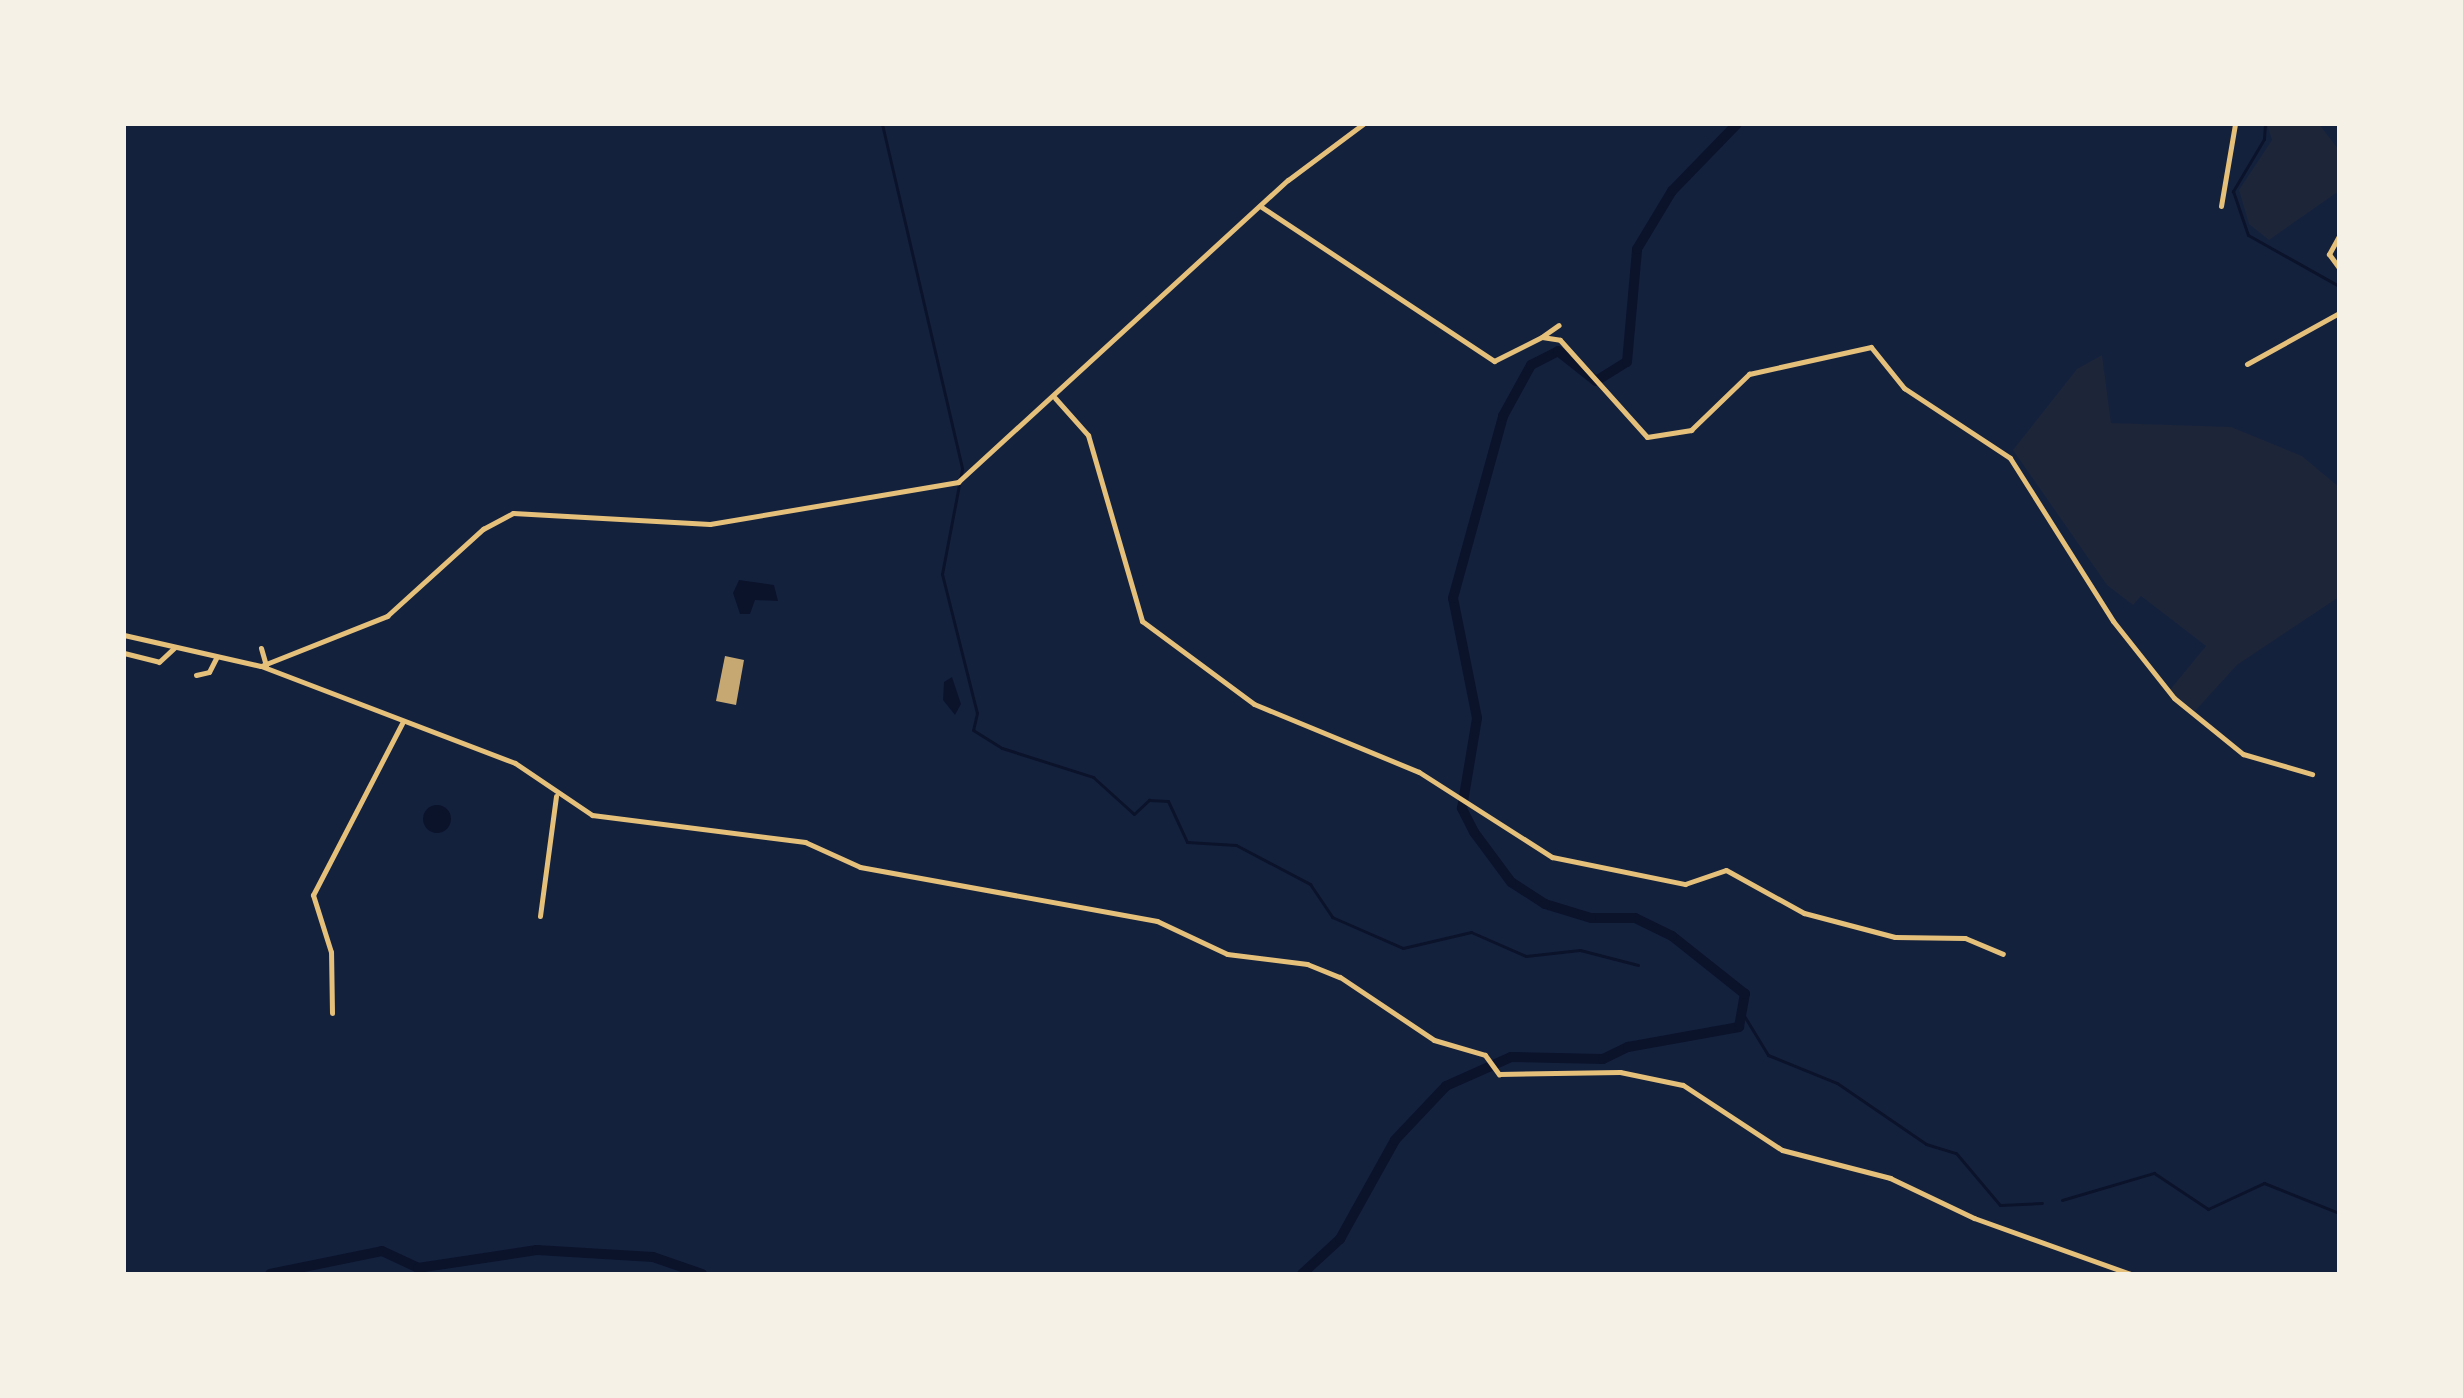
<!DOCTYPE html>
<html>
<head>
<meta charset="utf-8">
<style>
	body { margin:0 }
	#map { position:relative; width:2463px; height:1398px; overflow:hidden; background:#14213d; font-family:"Sofia Sans Condensed",sans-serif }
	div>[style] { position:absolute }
	.green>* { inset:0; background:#1d2539 }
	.water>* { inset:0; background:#0b132b }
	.round { border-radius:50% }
	.stream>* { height:3px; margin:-1.5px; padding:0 1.5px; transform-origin:1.5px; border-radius:1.5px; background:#0b132b }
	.canal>* { height:10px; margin:-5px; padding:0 5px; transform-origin:5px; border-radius:5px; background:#0b132b }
	.building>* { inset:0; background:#c6a872 }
	.minor>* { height:5px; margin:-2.5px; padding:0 2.5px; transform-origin:2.5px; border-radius:2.5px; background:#e5c07b }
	span { translate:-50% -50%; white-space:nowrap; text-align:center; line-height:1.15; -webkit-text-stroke:7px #f6f1e7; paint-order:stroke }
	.frame { position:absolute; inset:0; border:126px solid #f6f1e7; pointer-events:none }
</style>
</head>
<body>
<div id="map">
	<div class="green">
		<div style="clip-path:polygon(2267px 124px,2319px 124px,2339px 150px,2339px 191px,2269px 240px,2249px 224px,2239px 190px,2272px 140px)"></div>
		<div style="clip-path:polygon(2102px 355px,2111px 423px,2231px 427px,2302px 456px,2339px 487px,2339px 597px,2237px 665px,2195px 711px,2169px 691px,2206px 646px,2141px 596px,2133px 605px,2107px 585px,2013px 450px,2077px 369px)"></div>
	</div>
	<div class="water">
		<div style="clip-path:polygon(739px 580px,774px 585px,778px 601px,755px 600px,750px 614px,740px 614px,733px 593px)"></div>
		<div style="clip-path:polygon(952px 677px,961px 704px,955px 715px,943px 700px,944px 682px)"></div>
		<div class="round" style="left:423px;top:805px;width:28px;height:28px"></div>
	</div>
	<div class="stream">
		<div style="left:882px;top:124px;width:354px;rotate:76.9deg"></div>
		<div style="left:962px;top:469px;width:107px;rotate:100.8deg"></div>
		<div style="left:942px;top:574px;width:143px;rotate:75.9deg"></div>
		<div style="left:977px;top:713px;width:17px;rotate:103deg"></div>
		<div style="left:973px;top:730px;width:34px;rotate:32deg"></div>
		<div style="left:1002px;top:748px;width:96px;rotate:17.7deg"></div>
		<div style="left:1093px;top:777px;width:55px;rotate:42.1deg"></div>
		<div style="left:1134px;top:814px;width:21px;rotate:-43deg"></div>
		<div style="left:1149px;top:800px;width:19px;rotate:3deg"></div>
		<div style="left:1168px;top:801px;width:45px;rotate:65.1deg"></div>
		<div style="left:1187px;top:842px;width:49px;rotate:3.5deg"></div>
		<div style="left:1236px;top:845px;width:84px;rotate:27.8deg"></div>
		<div style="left:1310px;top:884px;width:40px;rotate:56deg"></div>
		<div style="left:1332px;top:917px;width:77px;rotate:23.6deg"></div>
		<div style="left:1403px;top:948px;width:70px;rotate:-13.2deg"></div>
		<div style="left:1471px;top:932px;width:60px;rotate:23.6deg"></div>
		<div style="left:1526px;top:956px;width:54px;rotate:-6.3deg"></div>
		<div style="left:1580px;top:950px;width:60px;rotate:14.5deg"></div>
		<div style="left:2265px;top:124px;width:15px;rotate:94deg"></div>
		<div style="left:2264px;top:139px;width:61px;rotate:120.8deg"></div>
		<div style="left:2233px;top:191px;width:46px;rotate:71.2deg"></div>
		<div style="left:2248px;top:235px;width:104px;rotate:29.3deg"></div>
		<div style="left:1743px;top:1014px;width:48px;rotate:58.6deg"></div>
		<div style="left:1768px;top:1055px;width:74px;rotate:22.1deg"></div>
		<div style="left:1837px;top:1083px;width:108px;rotate:34.4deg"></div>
		<div style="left:1926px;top:1144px;width:31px;rotate:17deg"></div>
		<div style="left:1956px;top:1153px;width:68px;rotate:49.8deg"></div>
		<div style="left:2000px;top:1205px;width:42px;rotate:-2.7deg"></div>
		<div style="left:2062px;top:1200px;width:96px;rotate:-16.4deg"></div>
		<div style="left:2154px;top:1173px;width:65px;rotate:33.7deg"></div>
		<div style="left:2208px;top:1209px;width:62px;rotate:-24.9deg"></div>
		<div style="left:2264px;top:1183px;width:81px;rotate:21.8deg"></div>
	</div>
	<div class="canal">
		<div style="left:270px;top:1274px;width:114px;rotate:-11.6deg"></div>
		<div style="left:382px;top:1251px;width:40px;rotate:25deg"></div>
		<div style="left:418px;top:1268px;width:120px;rotate:-8.6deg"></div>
		<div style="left:537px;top:1250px;width:116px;rotate:3.5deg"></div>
		<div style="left:653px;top:1257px;width:52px;rotate:19.1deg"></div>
		<div style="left:1302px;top:1274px;width:52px;rotate:-42.6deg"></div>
		<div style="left:1340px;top:1239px;width:113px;rotate:-60.9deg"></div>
		<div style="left:1395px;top:1140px;width:74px;rotate:-46.6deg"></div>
		<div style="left:1446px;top:1086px;width:71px;rotate:-24deg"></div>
		<div style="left:1511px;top:1057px;width:92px;rotate:1.2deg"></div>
		<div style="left:1603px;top:1059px;width:28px;rotate:-26deg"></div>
		<div style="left:1628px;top:1047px;width:113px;rotate:-10.2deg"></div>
		<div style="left:1739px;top:1027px;width:34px;rotate:-80deg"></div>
		<div style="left:1745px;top:994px;width:93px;rotate:-141.5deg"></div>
		<div style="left:1672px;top:936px;width:41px;rotate:-154.1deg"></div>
		<div style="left:1635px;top:918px;width:44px;rotate:180deg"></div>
		<div style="left:1591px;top:918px;width:48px;rotate:-163.1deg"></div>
		<div style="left:1545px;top:904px;width:40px;rotate:-147.1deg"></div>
		<div style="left:1511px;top:882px;width:62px;rotate:-126.5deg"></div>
		<div style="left:1474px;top:832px;width:27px;rotate:-117deg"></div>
		<div style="left:1462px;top:808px;width:91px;rotate:-80.5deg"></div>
		<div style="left:1477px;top:718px;width:122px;rotate:-101.3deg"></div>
		<div style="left:1453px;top:598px;width:189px;rotate:-74.6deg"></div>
		<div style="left:1503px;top:416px;width:58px;rotate:-61.2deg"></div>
		<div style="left:1531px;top:365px;width:30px;rotate:-27deg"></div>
		<div style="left:1558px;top:351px;width:48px;rotate:38.3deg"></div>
		<div style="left:1596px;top:381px;width:36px;rotate:-32deg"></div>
		<div style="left:1627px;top:362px;width:113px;rotate:-84.9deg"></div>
		<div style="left:1637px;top:249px;width:68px;rotate:-58.9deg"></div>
		<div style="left:1672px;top:191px;width:93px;rotate:-45.9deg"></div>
	</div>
	<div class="building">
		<div style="clip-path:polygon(725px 656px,744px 660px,736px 705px,716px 701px)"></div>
	</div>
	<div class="minor">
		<div style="left:1260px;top:206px;width:281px;rotate:33.5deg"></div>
		<div style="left:1494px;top:361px;width:54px;rotate:-26.6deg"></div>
		<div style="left:1542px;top:337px;width:18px;rotate:9deg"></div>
		<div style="left:1560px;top:340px;width:130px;rotate:48.1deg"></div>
		<div style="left:1647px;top:437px;width:45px;rotate:-9deg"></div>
		<div style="left:1691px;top:430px;width:81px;rotate:-44deg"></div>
		<div style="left:1749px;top:374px;width:125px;rotate:-12.5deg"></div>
		<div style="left:1871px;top:347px;width:53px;rotate:51.2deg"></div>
		<div style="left:1904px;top:388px;width:127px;rotate:33.4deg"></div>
		<div style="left:2010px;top:458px;width:193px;rotate:57.7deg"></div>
		<div style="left:2113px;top:621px;width:98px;rotate:51.6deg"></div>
		<div style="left:2174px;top:698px;width:89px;rotate:39.1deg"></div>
		<div style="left:2243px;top:754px;width:72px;rotate:16.2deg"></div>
		<div style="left:2221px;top:206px;width:83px;rotate:-80.3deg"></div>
		<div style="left:2339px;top:236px;width:21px;rotate:119deg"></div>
		<div style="left:2329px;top:254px;width:17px;rotate:54deg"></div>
		<div style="left:1543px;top:336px;width:19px;rotate:-35deg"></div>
		<div style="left:2247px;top:364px;width:105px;rotate:-29deg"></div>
		<div style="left:1055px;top:398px;width:50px;rotate:48.3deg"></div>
		<div style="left:1088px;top:435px;width:194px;rotate:73.8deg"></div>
		<div style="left:1142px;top:621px;width:139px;rotate:36.5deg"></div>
		<div style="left:1254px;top:704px;width:178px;rotate:22.4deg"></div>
		<div style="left:1419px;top:772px;width:158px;rotate:32.6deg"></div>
		<div style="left:1552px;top:857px;width:136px;rotate:11.5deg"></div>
		<div style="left:1685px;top:884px;width:43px;rotate:-18.9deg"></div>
		<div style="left:1726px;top:870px;width:89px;rotate:28.9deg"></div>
		<div style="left:1804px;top:913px;width:94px;rotate:14.8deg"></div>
		<div style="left:1895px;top:937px;width:70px;rotate:0.8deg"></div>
		<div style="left:1965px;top:938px;width:41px;rotate:22.8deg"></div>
		<div style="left:124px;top:635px;width:140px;rotate:12.8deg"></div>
		<div style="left:261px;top:666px;width:136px;rotate:-21.6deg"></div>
		<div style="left:387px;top:616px;width:130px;rotate:-42.2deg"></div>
		<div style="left:483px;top:529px;width:34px;rotate:-28deg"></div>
		<div style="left:513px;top:513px;width:197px;rotate:3.2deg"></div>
		<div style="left:710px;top:524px;width:252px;rotate:-9.6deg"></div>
		<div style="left:958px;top:482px;width:447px;rotate:-42.5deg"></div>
		<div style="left:1288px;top:180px;width:94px;rotate:-36.7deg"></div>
		<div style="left:261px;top:648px;width:18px;rotate:74deg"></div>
		<div style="left:124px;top:653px;width:36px;rotate:14deg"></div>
		<div style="left:159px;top:662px;width:21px;rotate:-43deg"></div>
		<div style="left:261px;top:666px;width:272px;rotate:20.9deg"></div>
		<div style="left:515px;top:763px;width:93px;rotate:34deg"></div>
		<div style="left:592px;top:815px;width:215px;rotate:7.2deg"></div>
		<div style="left:805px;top:842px;width:60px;rotate:24.4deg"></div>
		<div style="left:860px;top:867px;width:302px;rotate:10.3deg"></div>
		<div style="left:1157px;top:921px;width:77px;rotate:25.2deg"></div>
		<div style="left:1227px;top:954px;width:81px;rotate:7.1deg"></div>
		<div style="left:1307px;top:964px;width:35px;rotate:22deg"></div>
		<div style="left:1340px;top:977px;width:113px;rotate:33.8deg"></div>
		<div style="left:1434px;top:1040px;width:53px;rotate:16.4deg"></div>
		<div style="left:1485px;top:1055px;width:24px;rotate:54deg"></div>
		<div style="left:1499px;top:1074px;width:121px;rotate:-0.9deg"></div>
		<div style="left:1620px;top:1072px;width:64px;rotate:11.7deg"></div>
		<div style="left:1683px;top:1085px;width:118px;rotate:33.3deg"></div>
		<div style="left:1782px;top:1150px;width:112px;rotate:14.5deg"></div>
		<div style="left:1890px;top:1178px;width:93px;rotate:25.5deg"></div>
		<div style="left:1974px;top:1218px;width:166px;rotate:19.7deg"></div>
		<div style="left:196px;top:675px;width:13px;rotate:-13deg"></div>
		<div style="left:209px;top:672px;width:16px;rotate:-63deg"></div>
		<div style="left:540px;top:916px;width:121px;rotate:-82.4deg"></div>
		<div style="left:332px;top:1013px;width:61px;rotate:-90.9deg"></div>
		<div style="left:331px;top:952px;width:60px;rotate:-107.5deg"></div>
		<div style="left:313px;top:895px;width:194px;rotate:-62.6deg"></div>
	</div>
	<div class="frame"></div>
</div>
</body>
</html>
